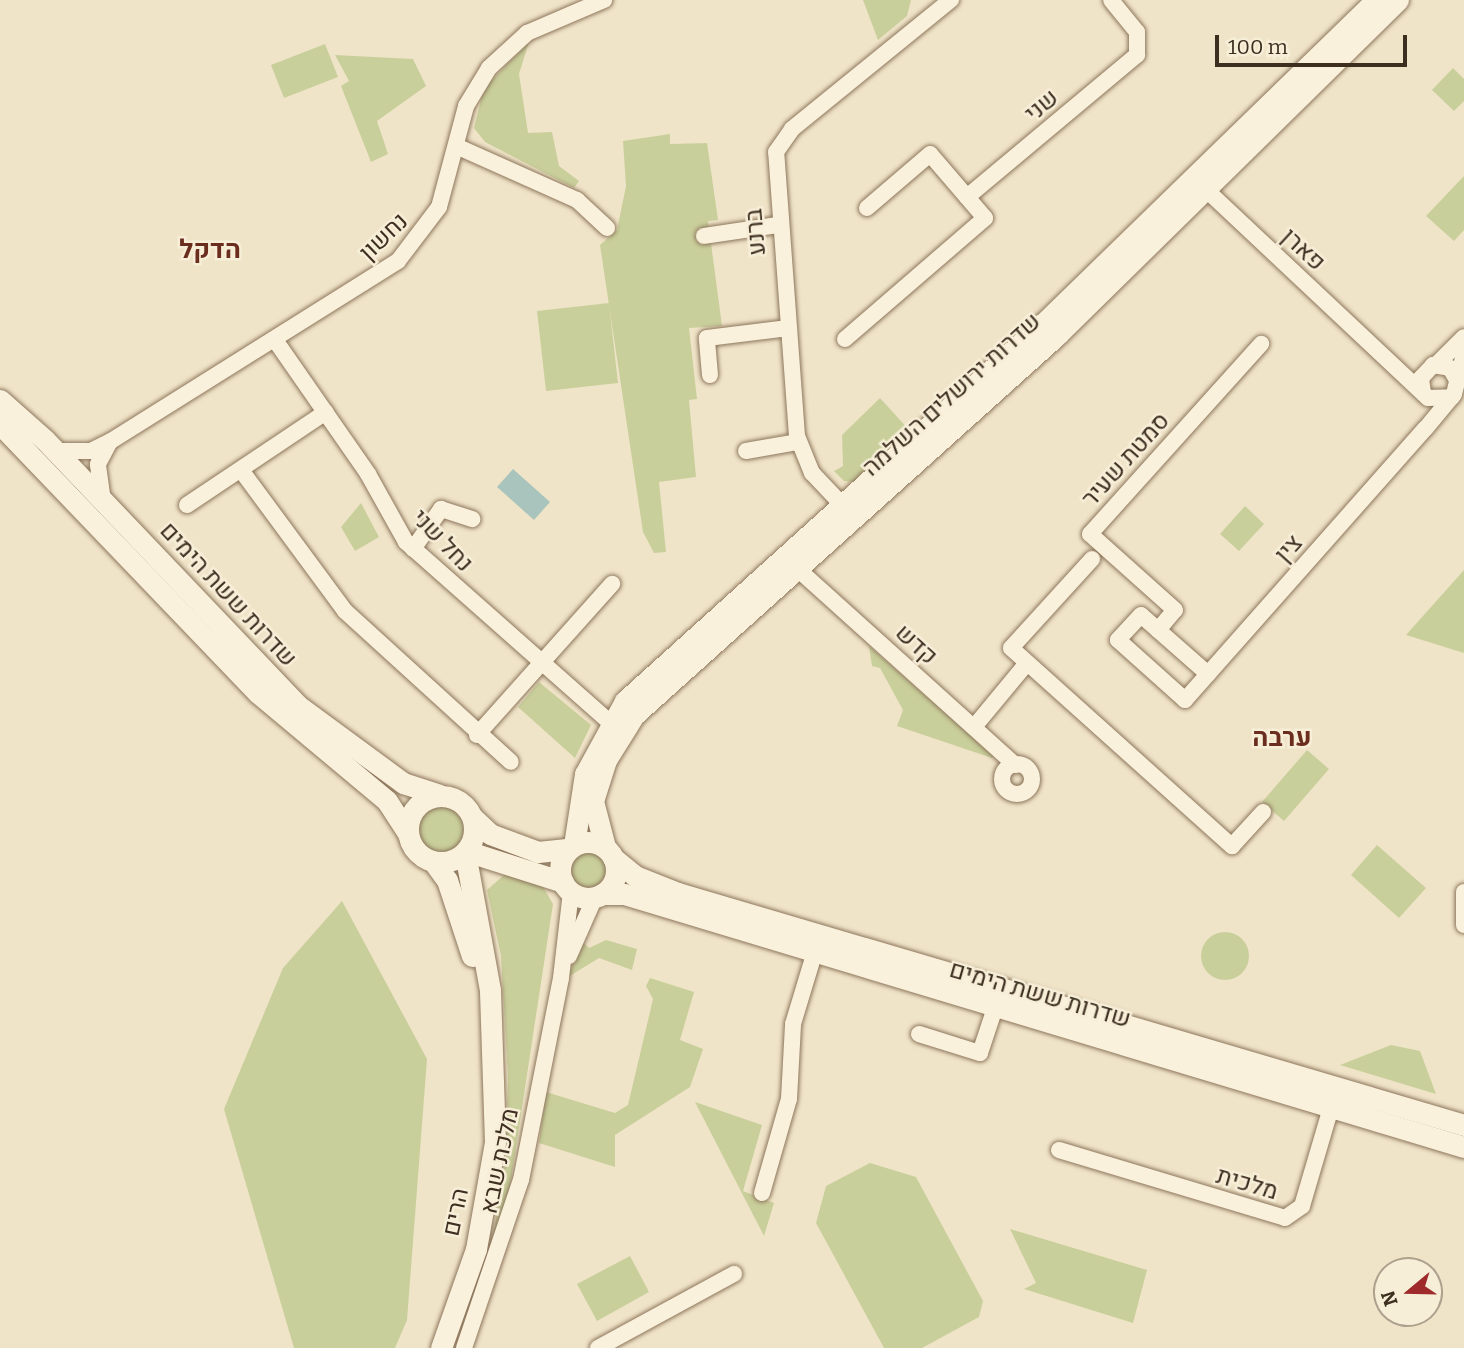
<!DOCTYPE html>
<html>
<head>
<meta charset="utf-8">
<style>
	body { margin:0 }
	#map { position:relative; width:1464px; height:1348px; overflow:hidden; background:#f0e4c8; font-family:Bitter,Heebo,serif }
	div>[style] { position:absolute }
	.green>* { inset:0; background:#c9cf9b }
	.round { border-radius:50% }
	.water>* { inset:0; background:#a9c4bc }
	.roads { filter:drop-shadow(0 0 2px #8d765c) drop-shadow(0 0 2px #8d765c) }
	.street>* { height:16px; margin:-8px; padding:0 8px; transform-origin:8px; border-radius:8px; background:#faf1dc }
	.street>.ring { margin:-8px; padding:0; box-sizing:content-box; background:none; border:16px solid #faf1dc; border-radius:50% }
	.secondary>* { height:21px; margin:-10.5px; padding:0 10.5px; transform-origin:10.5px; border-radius:10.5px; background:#faf1dc }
	.secondary>.ring { margin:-10.5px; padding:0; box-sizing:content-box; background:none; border:21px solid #faf1dc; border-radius:50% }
	span { translate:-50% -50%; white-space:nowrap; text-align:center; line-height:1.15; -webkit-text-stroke:5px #f7eed8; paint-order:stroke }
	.street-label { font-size:24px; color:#3d2e20 }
	.neighbourhood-label { font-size:26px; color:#6b2e1e; font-weight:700 }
	.north { position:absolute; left:1373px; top:1257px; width:70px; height:70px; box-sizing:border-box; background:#f7eed8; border:2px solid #ada18e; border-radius:50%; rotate:251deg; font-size:19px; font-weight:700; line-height:28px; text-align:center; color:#3d2e20 }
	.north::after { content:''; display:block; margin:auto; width:24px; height:32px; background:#9e2a2b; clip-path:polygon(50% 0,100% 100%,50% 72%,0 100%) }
	.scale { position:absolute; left:1215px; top:35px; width:192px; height:32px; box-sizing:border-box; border:4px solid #3d2e20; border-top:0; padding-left:9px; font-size:21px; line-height:24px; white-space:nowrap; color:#3d2e20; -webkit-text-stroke:5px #f7eed8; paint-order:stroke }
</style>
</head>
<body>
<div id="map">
	<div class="green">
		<div style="clip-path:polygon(863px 0,911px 0,907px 16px,878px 40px)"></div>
		<div style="clip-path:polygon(529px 42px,519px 74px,528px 133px,552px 132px,559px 166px,579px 181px,574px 188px,485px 142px,474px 128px,484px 88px)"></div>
		<div style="clip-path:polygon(325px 44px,338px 77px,284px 98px,271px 65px)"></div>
		<div style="clip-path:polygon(335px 55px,413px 59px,426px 86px,377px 121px,388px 154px,371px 162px,341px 86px,349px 81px)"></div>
		<div style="clip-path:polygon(1453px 68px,1464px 79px,1464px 101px,1454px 111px,1432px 90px)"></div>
		<div style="clip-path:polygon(670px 134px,670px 144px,707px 143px,718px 220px,708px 221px,722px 326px,689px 328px,697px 399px,689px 400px,696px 477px,659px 482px,666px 552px,654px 553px,643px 532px,600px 245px,617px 230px,626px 186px,623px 141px)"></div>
		<div style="clip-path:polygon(1464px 176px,1464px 230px,1454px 241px,1426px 216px)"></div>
		<div style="clip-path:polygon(609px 303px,618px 383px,546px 391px,537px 311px)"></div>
		<div style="clip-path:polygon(880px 398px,911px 432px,855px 482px,844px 481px,834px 471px,843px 466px,842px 435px)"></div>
		<div style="clip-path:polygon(361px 503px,379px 537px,355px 551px,341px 527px)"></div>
		<div style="clip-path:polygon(1245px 506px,1264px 524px,1239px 551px,1220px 534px)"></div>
		<div style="clip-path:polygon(1464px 570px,1464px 653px,1406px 635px)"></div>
		<div style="clip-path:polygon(869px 646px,994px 756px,992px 758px,897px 726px,903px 710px,880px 668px,872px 666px)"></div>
		<div style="clip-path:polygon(539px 682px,591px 725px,575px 758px,518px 707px)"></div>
		<div style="clip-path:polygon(1307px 750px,1329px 769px,1284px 821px,1262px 802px)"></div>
		<div class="round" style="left:411px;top:798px;width:60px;height:60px"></div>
		<div style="clip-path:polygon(1377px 845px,1426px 888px,1399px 918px,1351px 875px)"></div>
		<div class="round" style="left:565px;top:847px;width:46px;height:46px"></div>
		<div style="clip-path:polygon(504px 875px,542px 885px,553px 904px,509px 1193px,491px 1250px,506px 1157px,508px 1076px,501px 956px,487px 890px)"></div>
		<div style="clip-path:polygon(342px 901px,427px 1059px,407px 1320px,395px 1348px,294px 1348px,224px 1109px,283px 968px)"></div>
		<div class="round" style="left:1201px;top:932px;width:48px;height:48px"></div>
		<div style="clip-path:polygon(606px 940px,637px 949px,632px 970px,599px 958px,568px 977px,582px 941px,589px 948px)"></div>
		<div style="clip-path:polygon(650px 978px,694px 992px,680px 1040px,703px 1049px,690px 1087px,615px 1135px,615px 1167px,539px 1143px,546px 1092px,615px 1113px,628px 1105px,653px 999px,646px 986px)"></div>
		<div style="clip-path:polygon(1391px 1045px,1420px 1051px,1436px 1094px,1340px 1065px)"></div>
		<div style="clip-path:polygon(695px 1102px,762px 1125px,743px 1191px,774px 1203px,764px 1236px)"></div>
		<div style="clip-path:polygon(870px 1163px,916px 1177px,983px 1301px,979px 1317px,922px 1348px,884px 1348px,816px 1223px,826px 1186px)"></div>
		<div style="clip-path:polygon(1010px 1229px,1147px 1270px,1133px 1323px,1024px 1289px,1036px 1283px)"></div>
		<div style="clip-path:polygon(630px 1256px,649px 1292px,597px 1321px,577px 1284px)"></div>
	</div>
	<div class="water">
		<div style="clip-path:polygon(513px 469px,550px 502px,534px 520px,497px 487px)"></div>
	</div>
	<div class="roads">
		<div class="street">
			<div style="left:456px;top:146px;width:133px;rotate:24.1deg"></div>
			<div style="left:577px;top:200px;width:41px;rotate:43deg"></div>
			<div style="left:1199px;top:183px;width:314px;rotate:43.2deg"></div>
			<div style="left:1428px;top:398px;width:24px;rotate:-2deg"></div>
			<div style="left:967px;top:197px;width:222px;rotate:-39.9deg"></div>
			<div style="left:1137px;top:55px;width:23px;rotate:-90deg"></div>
			<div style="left:1137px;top:32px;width:41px;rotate:-129.1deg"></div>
			<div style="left:704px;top:236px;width:75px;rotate:-8.5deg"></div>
			<div style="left:845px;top:339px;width:185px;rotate:-40.8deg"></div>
			<div style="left:985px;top:218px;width:84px;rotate:-130.7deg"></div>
			<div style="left:930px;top:154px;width:83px;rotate:139.4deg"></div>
			<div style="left:275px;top:340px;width:163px;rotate:55.2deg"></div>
			<div style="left:368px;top:474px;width:78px;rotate:60.8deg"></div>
			<div style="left:406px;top:542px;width:286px;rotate:41.5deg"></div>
			<div style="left:1437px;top:364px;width:38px;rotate:-45deg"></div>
			<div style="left:710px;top:375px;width:37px;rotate:-95deg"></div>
			<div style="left:707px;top:338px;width:82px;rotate:-7deg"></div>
			<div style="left:1423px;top:393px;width:15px;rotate:-98deg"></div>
			<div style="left:1421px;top:378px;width:18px;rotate:-47deg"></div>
			<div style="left:1433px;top:365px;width:17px;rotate:10deg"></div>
			<div style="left:1450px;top:368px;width:16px;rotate:60deg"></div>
			<div style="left:56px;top:451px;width:35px"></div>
			<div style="left:91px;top:451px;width:22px;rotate:-27deg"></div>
			<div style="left:111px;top:441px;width:339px;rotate:-32.1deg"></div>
			<div style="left:398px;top:261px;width:68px;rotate:-52.8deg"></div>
			<div style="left:439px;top:207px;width:105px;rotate:-75deg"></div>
			<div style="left:466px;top:106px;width:44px;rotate:-58.8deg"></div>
			<div style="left:489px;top:68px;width:52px;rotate:-42.6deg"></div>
			<div style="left:527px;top:33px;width:84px;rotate:-23.2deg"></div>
			<div style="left:746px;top:451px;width:53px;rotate:-9.8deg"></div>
			<div style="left:241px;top:470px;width:175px;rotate:53.6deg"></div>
			<div style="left:345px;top:611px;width:224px;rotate:42.3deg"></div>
			<div style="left:103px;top:501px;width:37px;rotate:-98deg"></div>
			<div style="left:98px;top:464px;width:24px;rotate:-62deg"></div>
			<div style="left:187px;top:505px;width:167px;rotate:-33.8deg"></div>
			<div style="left:849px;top:512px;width:54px;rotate:-133.5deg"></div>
			<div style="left:812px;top:473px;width:40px;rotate:-112deg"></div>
			<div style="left:797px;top:436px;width:285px;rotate:-94.2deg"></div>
			<div style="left:776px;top:152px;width:28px;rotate:-55deg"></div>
			<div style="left:792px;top:129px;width:205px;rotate:-39.1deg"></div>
			<div style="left:413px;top:549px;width:49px;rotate:-55deg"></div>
			<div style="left:441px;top:509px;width:33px;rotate:18deg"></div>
			<div style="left:1092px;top:559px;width:120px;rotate:132.3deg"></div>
			<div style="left:1011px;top:648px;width:297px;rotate:41.9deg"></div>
			<div style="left:1232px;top:846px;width:46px;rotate:-47.6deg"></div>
			<div style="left:791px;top:563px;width:302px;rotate:42deg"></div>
			<div style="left:1158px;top:630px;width:26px;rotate:-50deg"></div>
			<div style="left:1175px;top:610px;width:114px;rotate:-138.2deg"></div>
			<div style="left:1090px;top:534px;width:256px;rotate:-48deg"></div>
			<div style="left:1208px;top:674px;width:89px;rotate:-138.6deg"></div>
			<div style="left:1141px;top:615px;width:34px;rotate:133deg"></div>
			<div style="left:1118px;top:640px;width:90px;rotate:41.8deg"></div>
			<div style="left:1185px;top:700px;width:363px;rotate:-48.5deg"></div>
			<div style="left:1426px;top:428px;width:44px;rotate:-50.5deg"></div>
			<div style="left:1454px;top:394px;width:41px;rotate:-76deg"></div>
			<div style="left:974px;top:727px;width:83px;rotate:-50.4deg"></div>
			<div style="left:477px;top:735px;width:203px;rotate:-48.2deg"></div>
			<div class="ring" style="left:1002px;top:764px;width:14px;height:14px"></div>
			<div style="left:1464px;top:892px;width:33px;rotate:90deg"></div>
			<div style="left:569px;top:956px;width:64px;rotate:-66.2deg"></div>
			<div style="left:919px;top:1034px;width:64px;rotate:17.3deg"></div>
			<div style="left:980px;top:1053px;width:60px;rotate:-71.6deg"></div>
			<div style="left:1059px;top:1150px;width:236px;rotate:16.7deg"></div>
			<div style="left:1285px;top:1218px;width:21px;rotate:-35deg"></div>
			<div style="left:1302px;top:1206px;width:114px;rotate:-73.6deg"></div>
			<div style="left:762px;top:1193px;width:98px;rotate:-74deg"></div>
			<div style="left:789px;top:1099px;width:75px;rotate:-86.9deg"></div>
			<div style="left:793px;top:1024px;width:87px;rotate:-73.2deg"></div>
			<div style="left:464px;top:1348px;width:177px;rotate:-71.3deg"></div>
			<div style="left:521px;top:1180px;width:206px;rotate:-78.8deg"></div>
			<div style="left:561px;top:978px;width:88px;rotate:-83.4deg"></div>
			<div style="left:598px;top:1348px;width:155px;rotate:-28.6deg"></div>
		</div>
		<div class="secondary">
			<div style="left:0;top:400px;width:60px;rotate:41.6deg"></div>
			<div style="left:45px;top:440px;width:366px;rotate:46.4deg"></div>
			<div style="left:297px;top:705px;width:132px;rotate:36.3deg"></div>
			<div style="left:403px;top:783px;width:38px;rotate:18deg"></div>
			<div style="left:0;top:424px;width:373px;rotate:46.2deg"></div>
			<div style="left:258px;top:693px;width:168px;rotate:39.9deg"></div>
			<div style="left:387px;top:801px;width:38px;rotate:57deg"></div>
			<div class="ring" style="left:408px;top:796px;width:45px;height:45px"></div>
			<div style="left:473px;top:818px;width:23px;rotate:43deg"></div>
			<div style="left:490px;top:834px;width:51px;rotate:20.6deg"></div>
			<div style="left:538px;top:852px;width:31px;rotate:-6deg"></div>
			<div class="ring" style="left:560px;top:842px;width:35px;height:35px"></div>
			<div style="left:574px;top:845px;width:72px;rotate:-81.2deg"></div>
			<div style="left:585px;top:774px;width:83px;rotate:-61.3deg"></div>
			<div style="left:625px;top:701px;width:567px;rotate:-42.07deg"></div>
			<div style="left:1046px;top:321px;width:460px;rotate:-44.2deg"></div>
			<div style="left:605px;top:847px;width:48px;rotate:-104.6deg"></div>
			<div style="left:593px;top:801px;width:43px;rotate:-72.4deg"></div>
			<div style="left:606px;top:760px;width:53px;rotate:-58.1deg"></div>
			<div style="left:634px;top:715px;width:569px;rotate:-41.93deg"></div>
			<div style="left:1057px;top:335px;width:478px;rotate:-44.5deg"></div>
			<div style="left:466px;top:851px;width:102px;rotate:17.7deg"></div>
			<div style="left:613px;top:858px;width:28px;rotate:39deg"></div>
			<div style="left:635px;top:876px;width:46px;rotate:21.6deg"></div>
			<div style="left:678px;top:893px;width:820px;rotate:16.44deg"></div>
			<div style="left:433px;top:861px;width:24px;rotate:54deg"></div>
			<div style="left:447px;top:880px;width:80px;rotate:71.8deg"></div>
			<div style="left:602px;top:894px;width:22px"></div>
			<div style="left:624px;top:894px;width:877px;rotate:16.76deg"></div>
			<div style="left:441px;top:1348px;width:105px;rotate:-70.5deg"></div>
			<div style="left:476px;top:1249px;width:109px;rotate:-79.9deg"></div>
			<div style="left:495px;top:1142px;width:152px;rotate:-91.9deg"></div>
			<div style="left:490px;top:990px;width:140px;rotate:-100.3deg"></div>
		</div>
	</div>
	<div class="street-label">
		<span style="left:1042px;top:106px;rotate:-40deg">שני</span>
		<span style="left:756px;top:232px;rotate:-95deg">ברנע</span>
		<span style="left:384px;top:237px;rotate:-44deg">נחשון</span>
		<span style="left:1303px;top:250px;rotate:43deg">פארן</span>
		<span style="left:952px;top:395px;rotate:-42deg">שדרות ירושלים השלמה</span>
		<span style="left:1126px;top:460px;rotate:-48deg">סמטת שעיר</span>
		<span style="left:442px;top:541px;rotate:46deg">נחל שני</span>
		<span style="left:1289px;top:549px;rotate:-48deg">צין</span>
		<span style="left:228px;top:595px;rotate:47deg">שדרות ששת הימים</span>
		<span style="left:916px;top:645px;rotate:42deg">קדש</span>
		<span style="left:1040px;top:995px;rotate:16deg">שדרות ששת הימים</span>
		<span style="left:500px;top:1161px;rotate:-78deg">מלכת שבא</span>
		<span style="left:1247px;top:1184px;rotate:16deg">מלכית</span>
		<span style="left:456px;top:1212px;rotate:-78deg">הרים</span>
	</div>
	<div class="neighbourhood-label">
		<span style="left:210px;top:250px">הדקל</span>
		<span style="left:1282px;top:738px">ערבה</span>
	</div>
	<div class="north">N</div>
	<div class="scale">100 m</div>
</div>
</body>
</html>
